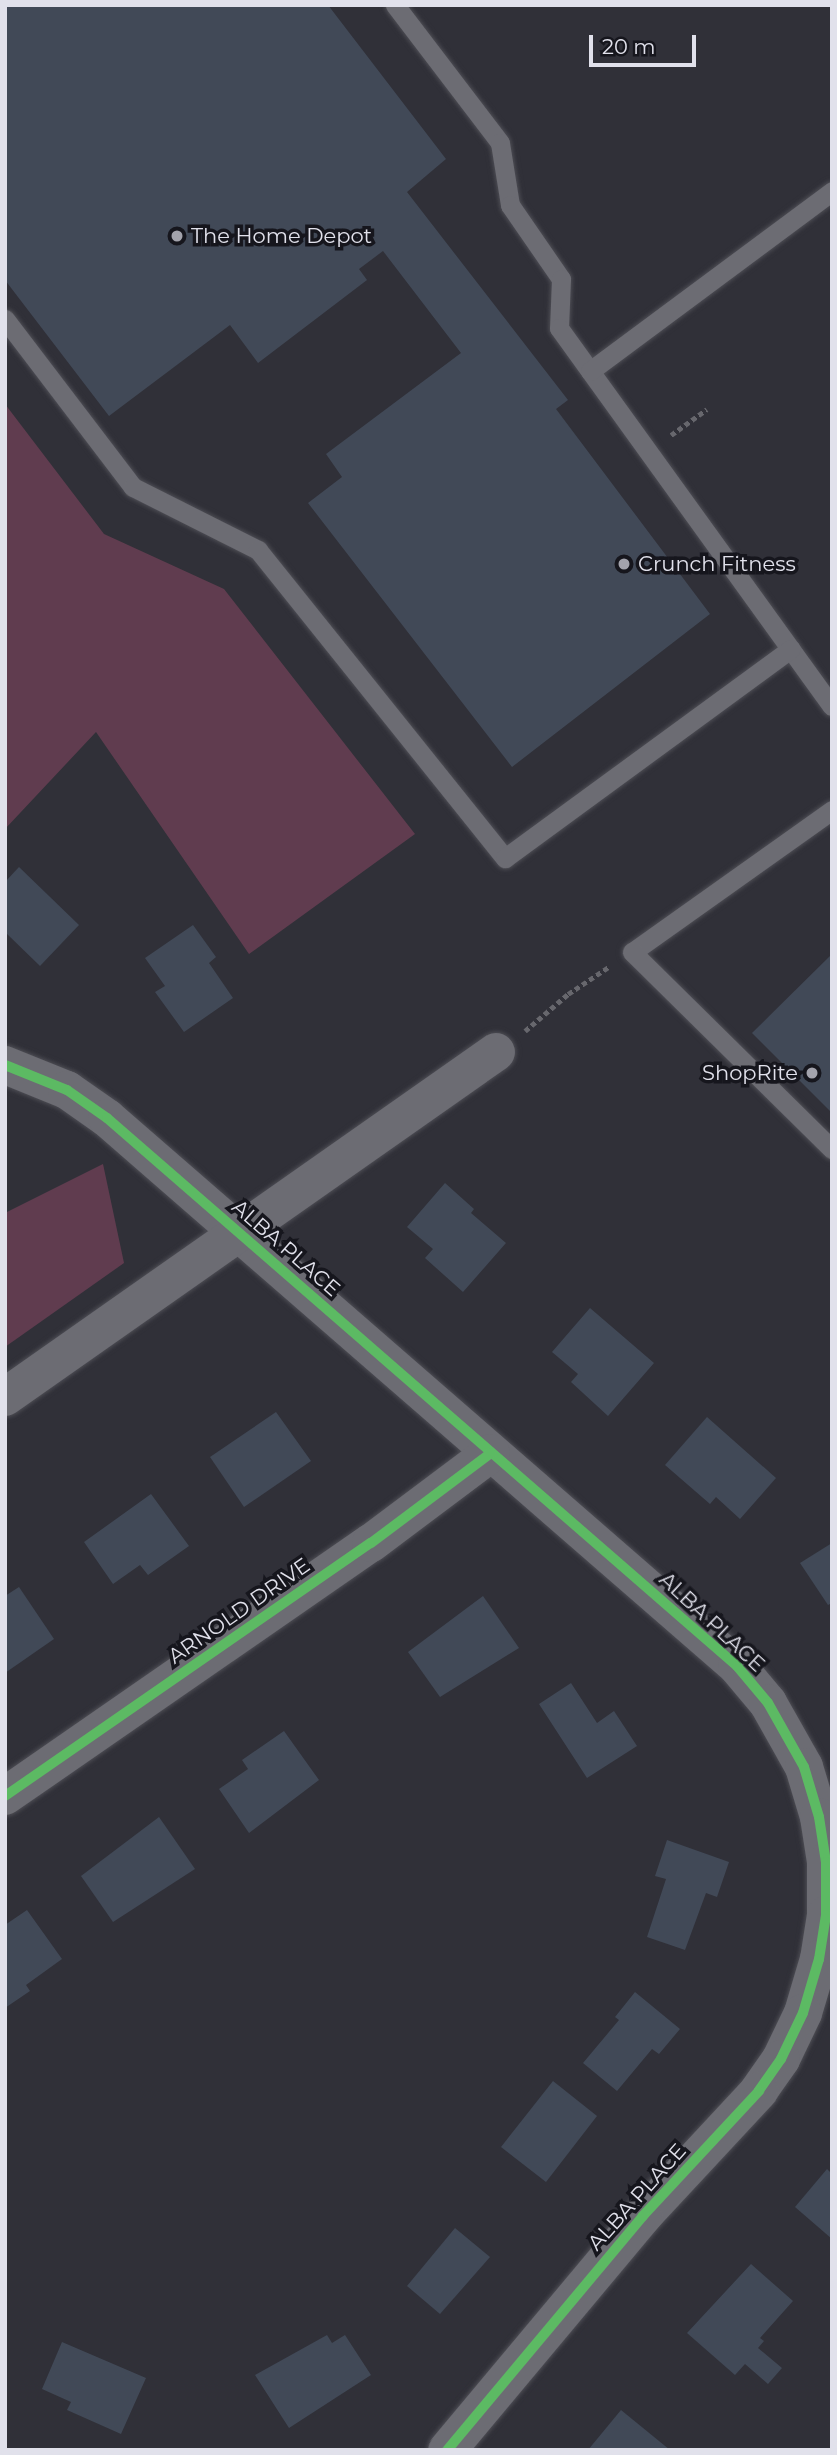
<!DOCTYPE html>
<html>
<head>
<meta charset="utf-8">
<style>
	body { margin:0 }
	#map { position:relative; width:837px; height:2455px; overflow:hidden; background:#303038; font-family:Montserrat,sans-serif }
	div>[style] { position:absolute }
	.green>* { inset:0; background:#603c4f }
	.building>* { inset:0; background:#414957 }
	.path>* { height:4.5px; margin-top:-2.25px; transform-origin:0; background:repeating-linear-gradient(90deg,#67676d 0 5px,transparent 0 8.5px) }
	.roads { filter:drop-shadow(0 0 2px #4d4d54) drop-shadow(0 0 2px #4d4d54) }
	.service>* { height:19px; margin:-9.5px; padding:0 9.5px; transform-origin:9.5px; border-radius:9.5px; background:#6c6c73 }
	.minor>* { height:38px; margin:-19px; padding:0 19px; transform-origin:19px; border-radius:19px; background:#6c6c73 }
	.cycleway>* { height:10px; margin:-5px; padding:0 5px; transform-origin:5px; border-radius:5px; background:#5cba63 }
	.dots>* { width:19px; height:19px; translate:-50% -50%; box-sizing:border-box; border:4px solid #16161d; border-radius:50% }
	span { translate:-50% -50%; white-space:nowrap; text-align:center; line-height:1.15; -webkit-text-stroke:7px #16161d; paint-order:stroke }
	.poi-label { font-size:21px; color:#e1e1eb }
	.left { translate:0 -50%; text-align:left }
	.right { translate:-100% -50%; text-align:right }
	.street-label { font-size:21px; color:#e1e1eb }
	.frame { position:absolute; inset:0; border:7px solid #e1e1eb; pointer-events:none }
	.scale { position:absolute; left:589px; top:35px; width:107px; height:32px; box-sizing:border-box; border:4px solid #e1e1eb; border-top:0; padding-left:9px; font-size:21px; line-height:24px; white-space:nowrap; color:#e1e1eb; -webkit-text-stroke:5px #16161d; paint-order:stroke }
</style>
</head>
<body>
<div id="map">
	<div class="green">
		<div style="clip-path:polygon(5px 404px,104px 534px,224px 589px,415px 834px,249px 954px,96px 732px,5px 829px)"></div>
		<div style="clip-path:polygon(103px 1164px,124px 1263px,5px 1347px,5px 1213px)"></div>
	</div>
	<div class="building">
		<div style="clip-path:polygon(5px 5px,328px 5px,446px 159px,407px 192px,568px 400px,556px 409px,710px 614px,512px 767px,308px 503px,342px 477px,326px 454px,461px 353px,383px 251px,359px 269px,367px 280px,258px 363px,230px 325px,109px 416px,5px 280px)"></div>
		<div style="clip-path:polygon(19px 867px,79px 925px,40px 966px,5px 932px,5px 882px)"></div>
		<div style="clip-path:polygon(193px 925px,216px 957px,209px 963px,233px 998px,184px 1032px,155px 992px,165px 986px,145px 958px)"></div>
		<div style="clip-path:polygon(832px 954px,832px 1113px,752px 1033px)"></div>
		<div style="clip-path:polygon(445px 1183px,474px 1209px,471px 1213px,506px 1243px,463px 1292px,425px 1258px,433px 1249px,407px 1227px)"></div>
		<div style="clip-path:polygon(590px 1308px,654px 1363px,608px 1416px,571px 1382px,578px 1374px,552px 1352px)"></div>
		<div style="clip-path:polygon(276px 1412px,311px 1461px,244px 1507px,210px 1457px)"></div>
		<div style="clip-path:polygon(707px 1417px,776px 1478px,740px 1519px,716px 1497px,710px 1504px,665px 1465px)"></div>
		<div style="clip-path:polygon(151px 1494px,189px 1546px,148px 1575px,140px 1565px,113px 1584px,84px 1542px)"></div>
		<div style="clip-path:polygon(832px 1543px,832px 1603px,828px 1605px,800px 1563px)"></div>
		<div style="clip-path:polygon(19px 1587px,54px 1639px,5px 1673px,5px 1596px)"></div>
		<div style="clip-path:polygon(483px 1596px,519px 1648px,440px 1697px,408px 1652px)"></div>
		<div style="clip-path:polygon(571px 1683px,597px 1723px,614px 1711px,637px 1746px,587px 1778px,539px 1704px)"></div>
		<div style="clip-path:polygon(284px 1731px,319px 1780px,249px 1833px,219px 1789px,248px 1769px,242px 1760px)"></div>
		<div style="clip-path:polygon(159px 1817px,195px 1869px,113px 1922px,81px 1876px)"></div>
		<div style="clip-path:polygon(667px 1840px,729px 1862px,717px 1897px,706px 1893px,685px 1950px,647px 1937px,666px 1879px,655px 1876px)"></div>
		<div style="clip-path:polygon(27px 1910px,62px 1959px,26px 1985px,30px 1991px,5px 2008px,5px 1925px)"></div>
		<div style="clip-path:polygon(635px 1992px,680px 2029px,659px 2054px,652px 2049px,617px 2091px,583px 2063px,619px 2020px,615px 2017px)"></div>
		<div style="clip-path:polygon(553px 2081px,597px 2116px,546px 2182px,501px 2147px)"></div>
		<div style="clip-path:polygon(827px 2169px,832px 2174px,832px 2239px,795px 2207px)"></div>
		<div style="clip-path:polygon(455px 2228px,490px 2257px,440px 2314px,407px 2286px)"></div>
		<div style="clip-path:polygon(751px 2264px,793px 2301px,760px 2338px,764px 2341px,758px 2348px,782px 2368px,768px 2384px,745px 2364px,735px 2375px,687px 2333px)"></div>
		<div style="clip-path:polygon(327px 2335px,332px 2343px,345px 2335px,371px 2375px,289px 2428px,255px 2375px)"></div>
		<div style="clip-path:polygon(62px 2342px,146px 2378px,121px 2434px,67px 2410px,71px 2402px,42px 2389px)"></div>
		<div style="clip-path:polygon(621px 2410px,670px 2450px,588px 2450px)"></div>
	</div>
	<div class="path">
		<div style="left:671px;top:435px;width:44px;rotate:-35.8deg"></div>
		<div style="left:525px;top:1031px;width:57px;rotate:-40.7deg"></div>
		<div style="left:568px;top:994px;width:50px;rotate:-33.7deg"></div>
	</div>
	<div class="roads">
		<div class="service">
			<div style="left:395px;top:5px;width:173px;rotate:52.7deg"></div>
			<div style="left:500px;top:143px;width:63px;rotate:80.8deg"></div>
			<div style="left:510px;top:205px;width:90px;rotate:55.4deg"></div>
			<div style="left:561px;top:279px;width:49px;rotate:92.3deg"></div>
			<div style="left:559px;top:328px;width:466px;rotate:54.2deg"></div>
			<div style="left:5px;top:319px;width:211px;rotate:52.7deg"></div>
			<div style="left:133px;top:487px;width:140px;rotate:26.7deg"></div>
			<div style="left:258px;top:550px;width:395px;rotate:51.3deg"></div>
			<div style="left:505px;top:858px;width:354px;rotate:-36.2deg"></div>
			<div style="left:590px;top:371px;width:302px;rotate:-36.6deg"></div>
			<div style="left:832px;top:810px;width:245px;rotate:144.6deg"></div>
			<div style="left:632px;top:952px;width:281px;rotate:44.6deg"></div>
		</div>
		<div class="minor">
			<div style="left:5px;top:1065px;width:67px;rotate:22deg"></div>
			<div style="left:67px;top:1090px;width:49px;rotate:35deg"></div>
			<div style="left:107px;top:1118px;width:835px;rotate:41.02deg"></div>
			<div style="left:737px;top:1666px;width:48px;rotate:50deg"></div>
			<div style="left:768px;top:1703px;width:73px;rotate:60.6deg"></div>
			<div style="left:804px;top:1767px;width:52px;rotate:73.3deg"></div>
			<div style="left:819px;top:1817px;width:46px;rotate:81.2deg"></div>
			<div style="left:826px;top:1862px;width:53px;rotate:90deg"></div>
			<div style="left:826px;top:1915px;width:45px;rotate:99deg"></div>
			<div style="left:819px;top:1959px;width:56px;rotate:106.5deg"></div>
			<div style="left:803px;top:2013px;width:51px;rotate:115.6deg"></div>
			<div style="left:781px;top:2059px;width:39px;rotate:125deg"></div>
			<div style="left:759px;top:2091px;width:171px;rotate:132.9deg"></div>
			<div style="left:643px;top:2216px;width:305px;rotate:129.9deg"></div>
			<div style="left:5px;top:1397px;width:600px;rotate:-35.09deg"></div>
			<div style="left:5px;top:1796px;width:445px;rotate:-34.7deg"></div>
			<div style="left:371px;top:1543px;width:150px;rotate:-36.9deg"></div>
		</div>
	</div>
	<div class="cycleway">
		<div style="left:5px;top:1065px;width:67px;rotate:22deg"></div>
		<div style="left:67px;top:1090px;width:49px;rotate:35deg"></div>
		<div style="left:107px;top:1118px;width:835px;rotate:41.02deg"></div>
		<div style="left:737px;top:1666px;width:48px;rotate:50deg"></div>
		<div style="left:768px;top:1703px;width:73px;rotate:60.6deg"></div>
		<div style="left:804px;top:1767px;width:52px;rotate:73.3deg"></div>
		<div style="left:819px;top:1817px;width:46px;rotate:81.2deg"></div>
		<div style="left:826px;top:1862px;width:53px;rotate:90deg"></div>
		<div style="left:826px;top:1915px;width:45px;rotate:99deg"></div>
		<div style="left:819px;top:1959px;width:56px;rotate:106.5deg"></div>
		<div style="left:803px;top:2013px;width:51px;rotate:115.6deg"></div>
		<div style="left:781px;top:2059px;width:39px;rotate:125deg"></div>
		<div style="left:759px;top:2091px;width:171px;rotate:132.9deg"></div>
		<div style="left:643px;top:2216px;width:305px;rotate:129.9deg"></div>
		<div style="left:5px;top:1796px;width:445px;rotate:-34.7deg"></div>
		<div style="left:371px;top:1543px;width:150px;rotate:-36.9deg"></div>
	</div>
	<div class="dots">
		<div style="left:177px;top:236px;background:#a3a3ac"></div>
		<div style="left:624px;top:564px;background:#a3a3ac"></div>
		<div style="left:812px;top:1073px;background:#a3a3ac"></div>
	</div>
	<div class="poi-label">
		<span class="left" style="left:191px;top:236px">The Home Depot</span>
		<span class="left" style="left:638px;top:564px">Crunch Fitness</span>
		<span class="right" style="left:798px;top:1073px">ShopRite</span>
	</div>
	<div class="street-label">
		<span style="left:286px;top:1248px;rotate:41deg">ALBA PLACE</span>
		<span style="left:239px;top:1611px;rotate:-35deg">ARNOLD DRIVE</span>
		<span style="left:712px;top:1622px;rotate:43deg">ALBA PLACE</span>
		<span style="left:637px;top:2197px;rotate:-48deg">ALBA PLACE</span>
	</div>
	<div class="frame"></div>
	<div class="scale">20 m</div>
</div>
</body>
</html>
